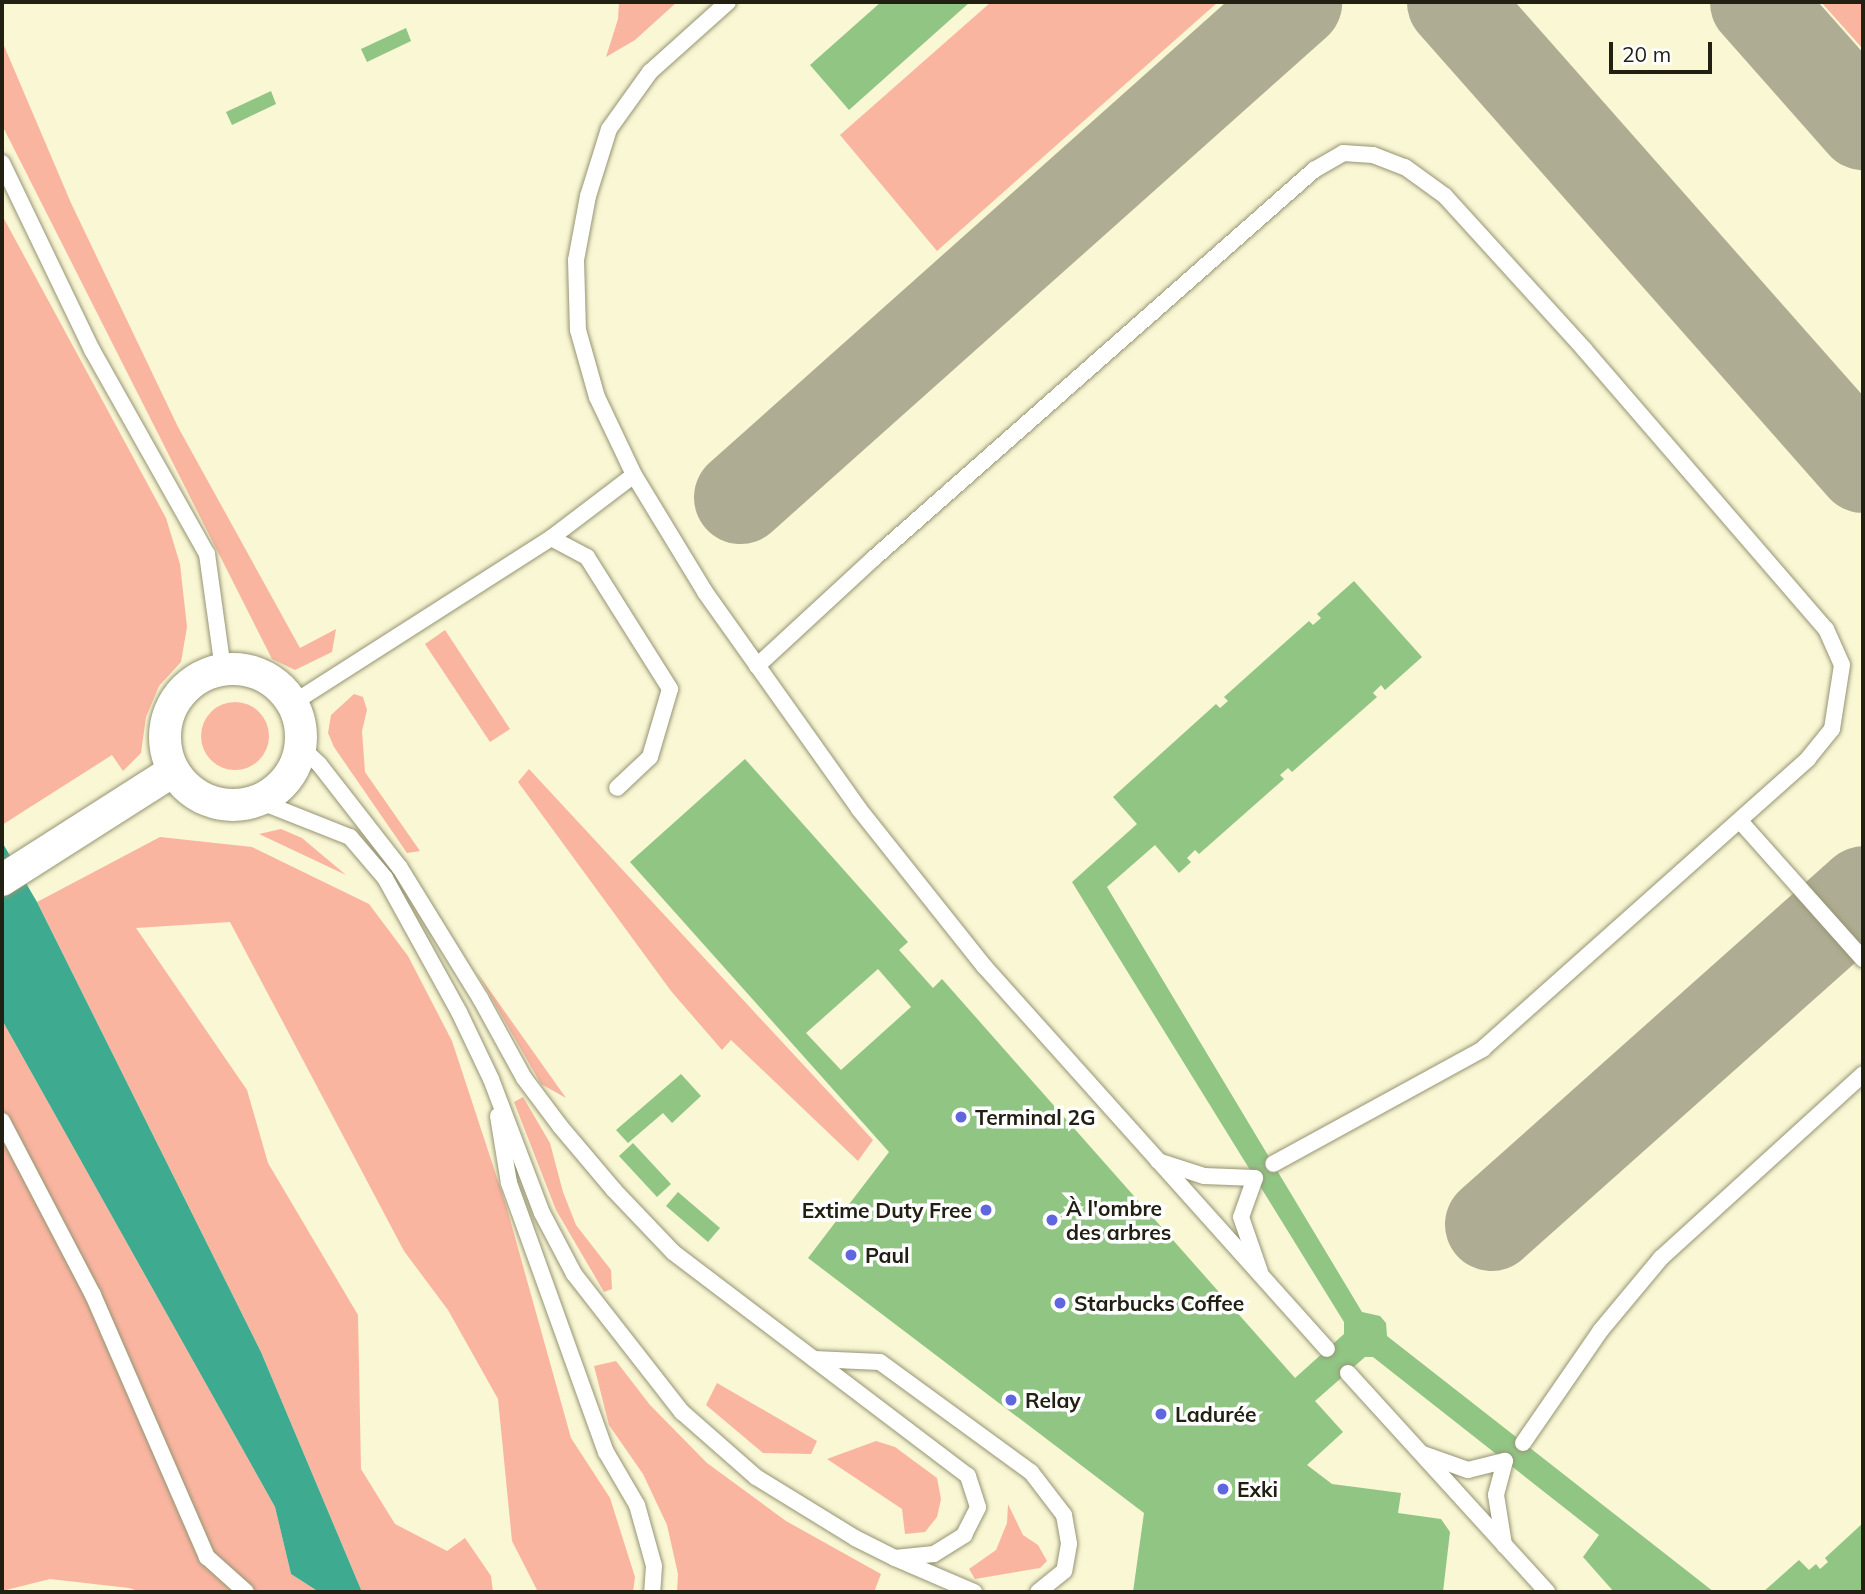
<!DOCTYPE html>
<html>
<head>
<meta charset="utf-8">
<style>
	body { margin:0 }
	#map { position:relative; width:1865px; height:1594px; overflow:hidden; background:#f9f7d4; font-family:Mulish,sans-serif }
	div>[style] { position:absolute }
	.green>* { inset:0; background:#fab5a1 }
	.round { border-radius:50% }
	.water>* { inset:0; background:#3eab91 }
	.taxiway>* { height:93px; margin:-46.5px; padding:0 46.5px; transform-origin:46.5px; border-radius:46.5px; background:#aeac92 }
	.building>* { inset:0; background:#90c584 }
	.roads { filter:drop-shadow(0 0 2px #969474) drop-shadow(0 0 2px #969474) }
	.lane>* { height:16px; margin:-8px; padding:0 8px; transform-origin:8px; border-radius:8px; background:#fff }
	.street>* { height:32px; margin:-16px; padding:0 16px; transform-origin:16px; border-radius:16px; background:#fff }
	.street>.ring { margin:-16px; padding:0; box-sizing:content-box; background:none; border:32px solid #fff; border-radius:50% }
	.dots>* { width:19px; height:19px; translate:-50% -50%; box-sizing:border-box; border:4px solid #fff; border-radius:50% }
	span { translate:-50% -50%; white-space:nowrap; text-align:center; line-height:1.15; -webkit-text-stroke:7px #fff; paint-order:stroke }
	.poi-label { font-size:21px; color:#212013; font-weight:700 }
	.left { translate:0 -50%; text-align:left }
	.right { translate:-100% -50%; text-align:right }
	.frame { position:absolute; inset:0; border:4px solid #212013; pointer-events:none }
	.scale { position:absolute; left:1609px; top:42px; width:103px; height:32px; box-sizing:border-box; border:4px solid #212013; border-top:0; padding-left:9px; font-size:21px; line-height:24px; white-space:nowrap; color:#212013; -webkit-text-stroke:5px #fff; paint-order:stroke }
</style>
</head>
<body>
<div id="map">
	<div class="green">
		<div style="clip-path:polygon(619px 2px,677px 2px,635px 40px,606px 57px,618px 19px)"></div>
		<div style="clip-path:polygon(991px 2px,1218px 2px,937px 251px,840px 135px)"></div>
		<div style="clip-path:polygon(1821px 2px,1863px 2px,1863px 49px)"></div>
		<div style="clip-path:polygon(2px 41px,71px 203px,178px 427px,300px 648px,336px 629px,332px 652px,295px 670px,272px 659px,2px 125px)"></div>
		<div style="clip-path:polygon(2px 215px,166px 518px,180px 564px,187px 627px,181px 662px,159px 686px,146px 717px,141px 753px,123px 771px,112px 755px,2px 825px)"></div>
		<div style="clip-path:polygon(445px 630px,510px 729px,490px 742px,425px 644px)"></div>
		<div style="clip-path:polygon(354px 694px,363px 697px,367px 710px,362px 731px,365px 772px,420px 851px,407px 853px,334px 747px,328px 733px,331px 715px)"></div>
		<div class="round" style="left:201px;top:702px;width:68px;height:68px"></div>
		<div style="clip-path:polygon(529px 769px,873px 1140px,858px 1161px,731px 1040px,722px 1050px,671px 991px,518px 782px)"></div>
		<div style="clip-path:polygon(281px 829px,302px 838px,346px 875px,259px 834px)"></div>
		<div style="clip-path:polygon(160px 837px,252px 847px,369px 904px,408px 956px,452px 1041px,506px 1205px,571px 1438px,610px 1498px,635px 1577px,633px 1592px,538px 1592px,512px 1541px,498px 1399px,448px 1310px,404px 1251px,230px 922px,136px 928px,247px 1090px,268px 1163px,358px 1315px,361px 1469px,395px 1524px,447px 1551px,465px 1538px,491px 1576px,493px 1592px,362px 1592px,261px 1352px,37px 902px)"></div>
		<div style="clip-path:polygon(476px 971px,566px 1098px,541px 1084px)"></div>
		<div style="clip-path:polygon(2px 1020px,275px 1507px,291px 1574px,319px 1592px,141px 1592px,129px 1588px,50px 1579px,2px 1591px)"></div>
		<div style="clip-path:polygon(523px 1097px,550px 1143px,563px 1192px,576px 1225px,611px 1270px,612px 1289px,604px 1292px,556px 1210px,514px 1102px)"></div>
		<div style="clip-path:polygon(616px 1361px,650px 1405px,707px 1463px,786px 1521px,881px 1574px,874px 1592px,677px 1592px,678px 1574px,667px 1525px,643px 1474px,609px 1425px,594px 1366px)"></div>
		<div style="clip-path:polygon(717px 1383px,817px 1441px,811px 1454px,763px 1453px,706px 1405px)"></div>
		<div style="clip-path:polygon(876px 1441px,895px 1447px,937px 1478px,941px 1499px,937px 1517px,925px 1532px,905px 1534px,902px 1509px,827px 1459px)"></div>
		<div style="clip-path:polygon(1008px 1504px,1023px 1535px,1038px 1545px,1047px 1561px,1040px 1568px,975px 1579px,969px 1569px,996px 1550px,1007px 1523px)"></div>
	</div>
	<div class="water">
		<div style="clip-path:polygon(2px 842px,37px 902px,261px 1352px,362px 1592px,319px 1592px,291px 1574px,275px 1507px,2px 1020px)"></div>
	</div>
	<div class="taxiway">
		<div style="left:1453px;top:2px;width:619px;rotate:48.54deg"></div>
		<div style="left:1756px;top:2px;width:162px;rotate:48.5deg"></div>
		<div style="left:740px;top:497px;width:744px;rotate:-41.73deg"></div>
		<div style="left:1491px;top:1224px;width:499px;rotate:-41.7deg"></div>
	</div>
	<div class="building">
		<div style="clip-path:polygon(881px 2px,970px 2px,849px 110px,810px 65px)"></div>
		<div style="clip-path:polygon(406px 28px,411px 41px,367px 62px,361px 49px)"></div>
		<div style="clip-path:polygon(271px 91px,276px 104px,232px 125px,226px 112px)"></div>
		<div style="clip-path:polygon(evenodd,1354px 581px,1422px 657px,1385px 690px,1381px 685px,1373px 693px,1377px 697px,1292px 772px,1288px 768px,1280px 775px,1284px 779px,1199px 854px,1195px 850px,1187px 858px,1191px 862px,1179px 873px,1155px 845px,1107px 887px,1362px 1312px,1380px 1316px,1386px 1323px,1387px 1336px,1714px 1592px,1614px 1592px,1583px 1557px,1599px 1535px,1373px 1357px,1365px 1357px,1315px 1401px,1343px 1432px,1307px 1465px,1332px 1484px,1401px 1493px,1398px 1513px,1441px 1519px,1450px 1532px,1443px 1592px,1133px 1592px,1144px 1513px,808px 1258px,889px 1152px,630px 862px,745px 759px,908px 942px,899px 950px,933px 988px,942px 979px,1295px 1378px,1344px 1334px,1344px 1322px,1072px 882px,1137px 824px,1113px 797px,1216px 704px,1220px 708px,1228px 701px,1224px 697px,1309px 621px,1313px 625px,1321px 618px,1317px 614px,1354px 581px,878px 969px,911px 1007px,841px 1070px,806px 1033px,878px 969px)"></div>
		<div style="clip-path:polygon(681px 1074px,701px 1096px,672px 1123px,663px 1113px,628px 1143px,616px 1130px)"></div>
		<div style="clip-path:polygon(633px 1143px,671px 1184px,657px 1197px,619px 1156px)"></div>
		<div style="clip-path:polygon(678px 1192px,720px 1228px,708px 1242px,666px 1206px)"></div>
		<div style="clip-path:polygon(1863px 1523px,1863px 1592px,1763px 1592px,1799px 1560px,1809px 1570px,1816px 1564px,1820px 1569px,1828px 1562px,1825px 1558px)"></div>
	</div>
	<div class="roads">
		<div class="lane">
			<div style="left:728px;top:2px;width:105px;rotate:138.1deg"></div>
			<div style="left:650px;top:72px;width:70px;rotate:125.7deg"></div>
			<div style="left:609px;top:129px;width:70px;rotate:107.4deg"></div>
			<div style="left:588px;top:196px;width:65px;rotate:100.6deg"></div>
			<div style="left:576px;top:260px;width:70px;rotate:88.4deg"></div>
			<div style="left:578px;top:330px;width:70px;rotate:74.2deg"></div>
			<div style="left:597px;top:397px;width:86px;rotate:64.6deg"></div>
			<div style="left:634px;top:475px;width:137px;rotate:58.7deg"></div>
			<div style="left:705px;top:592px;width:266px;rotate:54.6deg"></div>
			<div style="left:859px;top:809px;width:201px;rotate:51.5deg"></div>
			<div style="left:984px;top:966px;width:514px;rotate:48.15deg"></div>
			<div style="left:2px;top:163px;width:208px;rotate:64.3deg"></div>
			<div style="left:92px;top:350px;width:234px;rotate:60.6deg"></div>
			<div style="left:207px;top:554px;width:116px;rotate:82.1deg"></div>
			<div style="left:551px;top:538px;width:104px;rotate:-37.2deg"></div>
			<div style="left:757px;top:666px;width:159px;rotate:-42.7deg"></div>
			<div style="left:874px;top:558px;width:587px;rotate:-41.41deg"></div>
			<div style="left:1314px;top:170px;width:34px;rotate:-30deg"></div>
			<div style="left:1343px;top:153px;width:30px;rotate:4deg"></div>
			<div style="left:1373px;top:155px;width:34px;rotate:21deg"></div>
			<div style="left:1405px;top:167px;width:49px;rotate:35.9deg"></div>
			<div style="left:1445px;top:196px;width:207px;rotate:47.7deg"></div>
			<div style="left:1584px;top:349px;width:370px;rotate:49.2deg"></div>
			<div style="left:1826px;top:629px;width:39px;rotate:66deg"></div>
			<div style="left:1842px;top:665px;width:65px;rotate:98.9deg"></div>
			<div style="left:1832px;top:729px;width:38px;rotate:129deg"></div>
			<div style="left:1808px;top:759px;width:436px;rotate:138.3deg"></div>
			<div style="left:1483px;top:1049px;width:239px;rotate:151.3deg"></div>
			<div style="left:293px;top:703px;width:306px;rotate:-32.6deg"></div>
			<div style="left:551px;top:538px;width:41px;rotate:27.8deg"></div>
			<div style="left:587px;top:557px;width:156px;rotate:57.8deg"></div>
			<div style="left:670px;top:689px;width:71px;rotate:106.4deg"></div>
			<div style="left:650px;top:757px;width:45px;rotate:136.8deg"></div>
			<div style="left:259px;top:801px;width:98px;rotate:21.6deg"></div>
			<div style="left:350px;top:837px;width:54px;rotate:49.5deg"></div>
			<div style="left:385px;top:878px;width:153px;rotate:61.1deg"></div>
			<div style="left:459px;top:1012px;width:74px;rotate:64.5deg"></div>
			<div style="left:491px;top:1079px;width:143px;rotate:69.2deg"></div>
			<div style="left:542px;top:1213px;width:69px;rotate:62.3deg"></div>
			<div style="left:574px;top:1274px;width:175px;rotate:52deg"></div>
			<div style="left:682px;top:1412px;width:98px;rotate:41.3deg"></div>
			<div style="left:756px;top:1477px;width:116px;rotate:31.6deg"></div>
			<div style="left:855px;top:1538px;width:45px;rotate:26.6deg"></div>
			<div style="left:895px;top:1558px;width:39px;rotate:-6deg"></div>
			<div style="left:934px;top:1554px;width:36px;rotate:-32deg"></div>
			<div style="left:964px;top:1535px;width:31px;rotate:-63deg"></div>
			<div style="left:978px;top:1507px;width:33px;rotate:-108deg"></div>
			<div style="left:968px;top:1476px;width:370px;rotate:-142.8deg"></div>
			<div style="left:673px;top:1252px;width:86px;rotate:-133.6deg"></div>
			<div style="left:614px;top:1190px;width:84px;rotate:-130.2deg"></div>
			<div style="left:560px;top:1126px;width:60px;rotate:-126.9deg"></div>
			<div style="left:524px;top:1078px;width:91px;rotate:-118.8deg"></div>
			<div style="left:480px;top:998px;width:153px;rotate:-121.6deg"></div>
			<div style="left:400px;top:868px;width:132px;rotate:-127.9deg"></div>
			<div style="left:319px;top:764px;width:25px;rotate:-137deg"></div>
			<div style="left:1740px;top:821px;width:185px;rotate:48.3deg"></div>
			<div style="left:498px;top:1116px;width:68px;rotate:80.7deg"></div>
			<div style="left:509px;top:1183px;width:286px;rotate:70.2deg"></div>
			<div style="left:606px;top:1452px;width:61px;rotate:59.7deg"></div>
			<div style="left:637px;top:1505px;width:63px;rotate:74.4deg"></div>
			<div style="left:654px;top:1566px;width:26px;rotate:94deg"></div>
			<div style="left:2px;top:1121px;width:196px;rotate:62.4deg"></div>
			<div style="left:93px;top:1295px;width:286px;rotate:66.5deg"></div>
			<div style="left:207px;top:1557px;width:52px;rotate:41.9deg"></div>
			<div style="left:1158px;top:1161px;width:48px;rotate:18.1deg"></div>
			<div style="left:1204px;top:1176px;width:51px;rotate:2.2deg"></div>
			<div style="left:1255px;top:1178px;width:41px;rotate:109.7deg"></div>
			<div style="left:1241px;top:1217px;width:58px;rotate:70.9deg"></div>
			<div style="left:814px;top:1359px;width:66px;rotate:2.6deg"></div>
			<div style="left:880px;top:1362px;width:187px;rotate:36.1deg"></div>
			<div style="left:1031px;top:1472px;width:54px;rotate:52.5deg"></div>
			<div style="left:1064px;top:1515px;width:29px;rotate:80deg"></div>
			<div style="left:1069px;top:1544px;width:27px;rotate:100deg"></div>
			<div style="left:1064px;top:1571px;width:33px;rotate:141deg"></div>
			<div style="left:1348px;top:1373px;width:296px;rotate:47.7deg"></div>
			<div style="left:1523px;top:1443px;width:137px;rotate:-55.4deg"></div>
			<div style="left:1601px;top:1330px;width:94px;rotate:-50.2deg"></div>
			<div style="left:1661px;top:1258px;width:273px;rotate:-42.3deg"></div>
			<div style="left:1423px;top:1454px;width:48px;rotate:19.6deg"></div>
			<div style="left:1468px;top:1470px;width:38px;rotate:-14deg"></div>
			<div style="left:1505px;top:1461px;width:35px;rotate:105deg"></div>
			<div style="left:1496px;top:1495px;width:51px;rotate:80.9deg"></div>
			<div style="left:897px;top:1559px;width:84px;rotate:23.2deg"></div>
		</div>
		<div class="street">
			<div class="ring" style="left:165px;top:669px;width:104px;height:104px"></div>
			<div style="left:2px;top:880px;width:203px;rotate:-32.5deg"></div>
		</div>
	</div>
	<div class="dots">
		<div style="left:961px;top:1117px;background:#6066df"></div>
		<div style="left:986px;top:1210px;background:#6066df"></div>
		<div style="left:1052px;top:1220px;background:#6066df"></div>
		<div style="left:851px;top:1255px;background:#6066df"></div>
		<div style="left:1060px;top:1303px;background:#6066df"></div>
		<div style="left:1011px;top:1400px;background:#6066df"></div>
		<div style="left:1161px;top:1414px;background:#6066df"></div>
		<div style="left:1223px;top:1489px;background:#6066df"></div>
	</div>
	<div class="poi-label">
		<span class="left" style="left:975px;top:1117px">Terminal 2G</span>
		<span class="left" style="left:1066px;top:1220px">À l'ombre<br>des arbres</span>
		<span class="right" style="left:972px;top:1210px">Extime Duty Free</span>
		<span class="left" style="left:865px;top:1255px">Paul</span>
		<span class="left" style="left:1074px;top:1303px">Starbucks Coffee</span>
		<span class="left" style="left:1025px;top:1400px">Relay</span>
		<span class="left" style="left:1175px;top:1414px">Ladurée</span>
		<span class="left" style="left:1237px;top:1489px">Exki</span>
	</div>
	<div class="frame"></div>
	<div class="scale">20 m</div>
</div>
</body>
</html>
